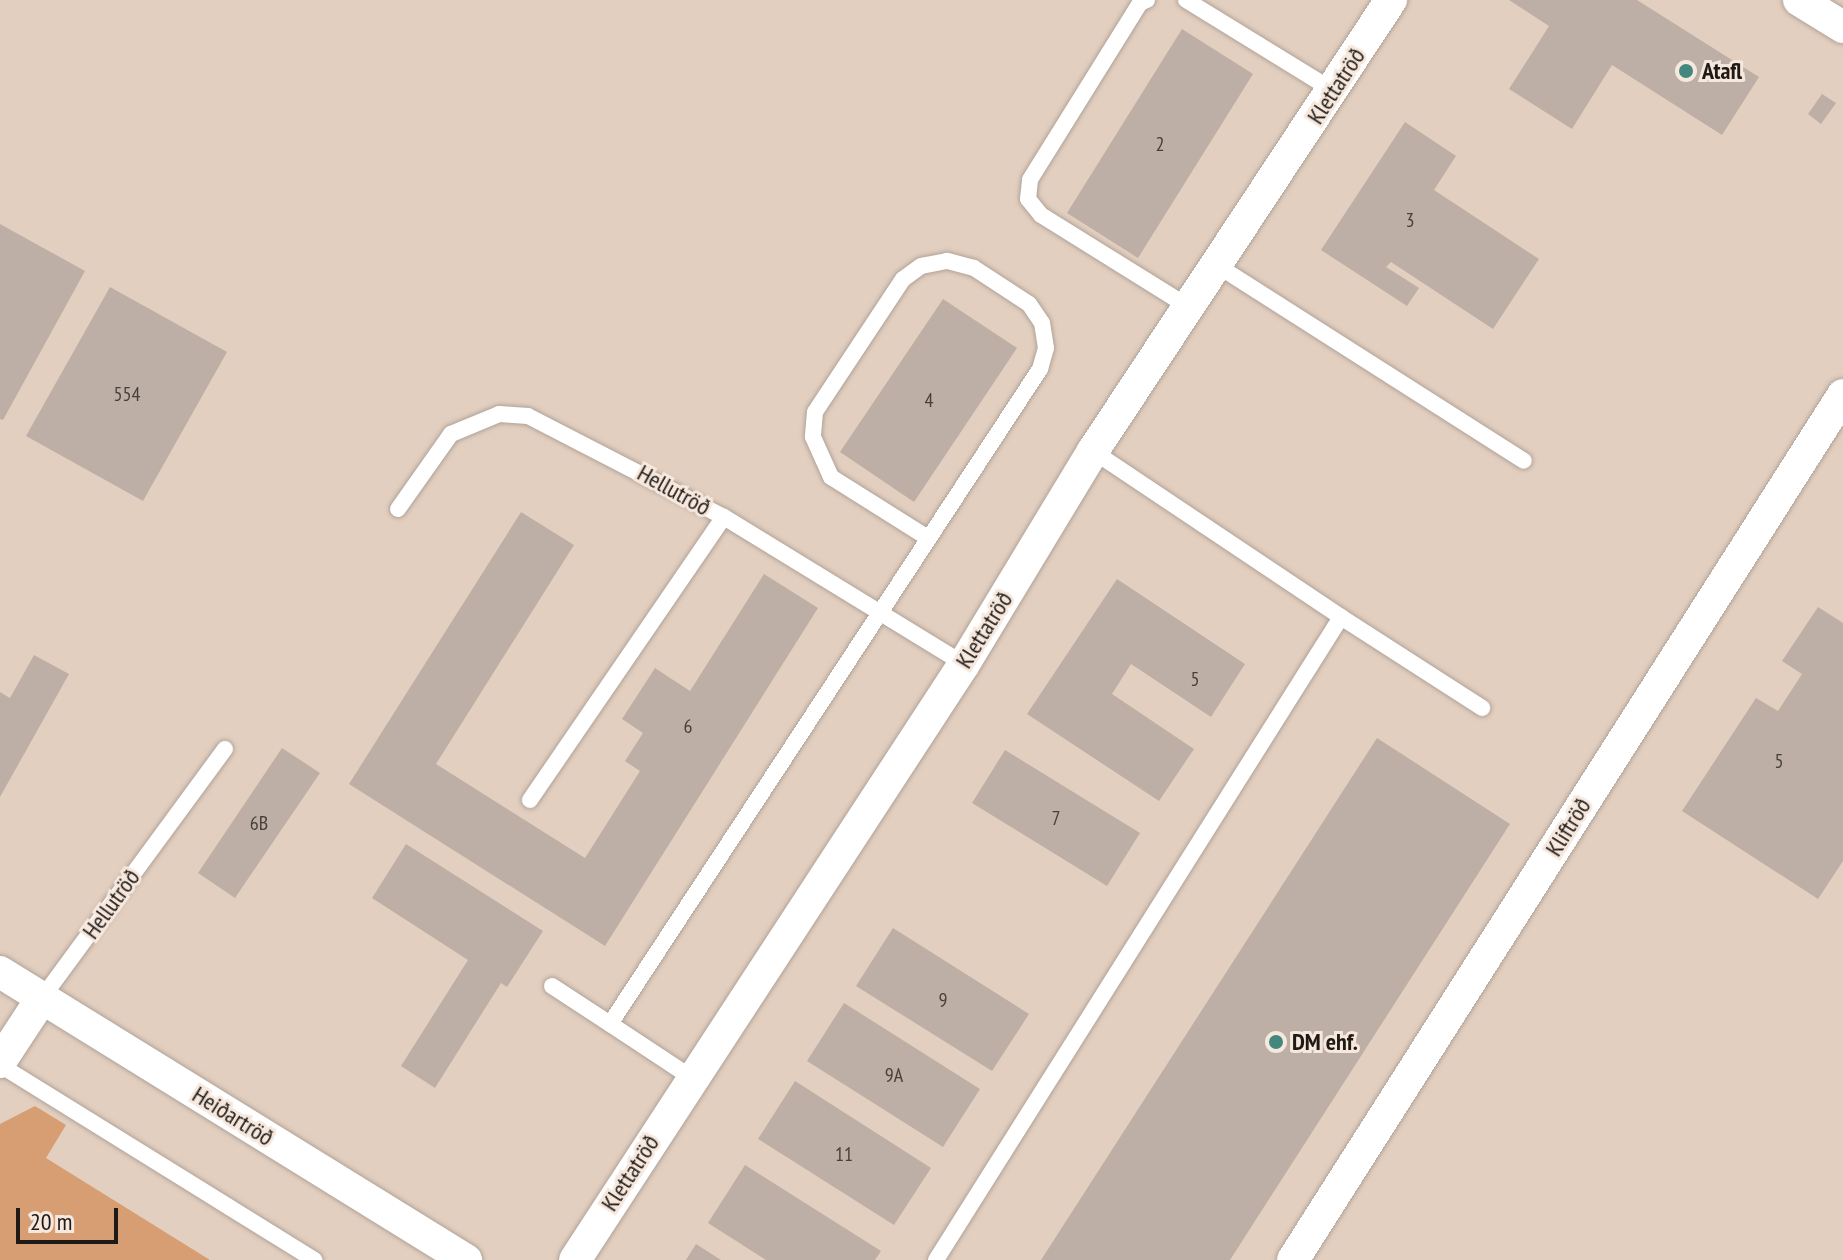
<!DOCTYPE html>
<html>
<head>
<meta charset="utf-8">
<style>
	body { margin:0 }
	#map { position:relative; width:1843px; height:1260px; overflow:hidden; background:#eadbd1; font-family:"PT Sans Narrow",sans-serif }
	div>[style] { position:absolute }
	.built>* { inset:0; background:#e3cfbf }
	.green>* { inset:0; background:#d69e72 }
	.building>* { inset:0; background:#bdafa5 }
	.roads { filter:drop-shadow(0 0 2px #b0a399) drop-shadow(0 0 2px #b0a399) }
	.service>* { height:16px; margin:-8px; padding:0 8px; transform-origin:8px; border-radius:8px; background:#fff }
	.minor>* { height:32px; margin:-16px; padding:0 16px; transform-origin:16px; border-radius:16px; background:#fff }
	.dots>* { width:22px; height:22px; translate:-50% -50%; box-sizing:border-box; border:4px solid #f7e8de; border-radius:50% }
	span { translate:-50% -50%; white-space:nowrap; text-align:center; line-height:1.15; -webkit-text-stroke:6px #f7e8de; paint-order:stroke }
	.number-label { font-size:20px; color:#463f3a }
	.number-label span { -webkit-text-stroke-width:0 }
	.poi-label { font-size:24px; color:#1f1a16; font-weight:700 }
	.left { translate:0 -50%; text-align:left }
	.street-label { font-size:24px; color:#1f1a16 }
	.scale { position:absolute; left:16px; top:1208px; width:102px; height:36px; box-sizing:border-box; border:4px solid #1f1a16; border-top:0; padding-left:10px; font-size:24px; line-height:28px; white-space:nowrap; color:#1f1a16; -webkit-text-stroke:6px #f7e8de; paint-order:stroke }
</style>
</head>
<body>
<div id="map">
	<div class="built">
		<div style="clip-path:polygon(0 0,1843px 0,1843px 1260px,0 1260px)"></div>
	</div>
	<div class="green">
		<div style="clip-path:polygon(35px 1106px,66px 1125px,46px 1158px,210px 1260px,0 1260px,0 1124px)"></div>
	</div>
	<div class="building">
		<div style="clip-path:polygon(1509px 0,1637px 0,1759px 77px,1722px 135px,1612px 65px,1572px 129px,1509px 89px,1549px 26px)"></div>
		<div style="clip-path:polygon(1182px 29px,1253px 74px,1138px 258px,1067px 213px)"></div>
		<div style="clip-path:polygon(1822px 94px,1836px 103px,1821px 124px,1808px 114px)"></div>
		<div style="clip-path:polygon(1405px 122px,1456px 156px,1434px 190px,1539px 259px,1493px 329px,1391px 262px,1386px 267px,1419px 288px,1407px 306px,1321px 250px)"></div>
		<div style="clip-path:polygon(0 224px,85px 271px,3px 420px,0 419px)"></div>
		<div style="clip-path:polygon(110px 287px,227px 352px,143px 501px,26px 436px)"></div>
		<div style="clip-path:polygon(943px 299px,1017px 348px,914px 502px,840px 452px)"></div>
		<div style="clip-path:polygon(521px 512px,574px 545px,436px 764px,585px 858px,640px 771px,625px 761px,643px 733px,622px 719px,655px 668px,690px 691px,764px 574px,818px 608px,605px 946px,349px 784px)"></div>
		<div style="clip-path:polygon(1117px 579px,1245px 664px,1211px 717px,1131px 664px,1112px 694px,1194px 749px,1159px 801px,1027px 714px)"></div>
		<div style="clip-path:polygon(1818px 607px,1843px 623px,1843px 861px,1818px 899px,1682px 811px,1756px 698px,1778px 711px,1802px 674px,1782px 661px)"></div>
		<div style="clip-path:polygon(34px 655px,69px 674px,0 797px,0 692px,10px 698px)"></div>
		<div style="clip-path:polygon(1377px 738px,1510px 824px,1230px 1260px,1041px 1260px)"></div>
		<div style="clip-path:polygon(282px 748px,320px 773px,235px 898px,198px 873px)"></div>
		<div style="clip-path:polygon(1005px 750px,1140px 833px,1107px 886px,972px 803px)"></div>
		<div style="clip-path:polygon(406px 844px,543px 931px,507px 987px,501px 983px,435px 1088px,401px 1066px,468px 960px,372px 898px)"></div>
		<div style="clip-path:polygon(893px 928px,1029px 1014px,992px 1071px,856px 986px)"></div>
		<div style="clip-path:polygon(844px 1003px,980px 1089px,943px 1147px,807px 1061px)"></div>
		<div style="clip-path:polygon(795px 1081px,931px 1168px,894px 1225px,758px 1139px)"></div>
		<div style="clip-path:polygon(745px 1165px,881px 1251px,875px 1260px,766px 1260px,708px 1223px)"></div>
		<div style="clip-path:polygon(696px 1244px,721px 1260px,686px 1260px)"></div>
	</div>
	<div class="roads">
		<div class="service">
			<div style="left:1147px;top:0;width:8px;rotate:157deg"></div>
			<div style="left:1140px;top:3px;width:208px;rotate:121.9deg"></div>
			<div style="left:1030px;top:180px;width:19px;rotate:96deg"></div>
			<div style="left:1028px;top:199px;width:21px;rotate:51deg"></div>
			<div style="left:1041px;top:215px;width:172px;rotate:31.9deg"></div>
			<div style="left:1186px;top:0;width:174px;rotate:31.6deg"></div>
			<div style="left:1215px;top:264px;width:366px;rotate:32.5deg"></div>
			<div style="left:398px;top:509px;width:92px;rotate:-54.8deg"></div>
			<div style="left:451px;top:434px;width:52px;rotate:-22.6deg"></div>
			<div style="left:499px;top:414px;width:29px;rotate:4deg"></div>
			<div style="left:528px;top:416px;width:220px;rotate:27.3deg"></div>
			<div style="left:724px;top:517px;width:281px;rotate:31.5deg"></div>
			<div style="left:1341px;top:617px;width:168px;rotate:32.8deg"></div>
			<div style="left:530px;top:800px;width:343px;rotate:-55.6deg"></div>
			<div style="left:552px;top:986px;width:69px;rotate:33.2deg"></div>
			<div style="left:42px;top:998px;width:309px;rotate:-53.7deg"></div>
			<div style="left:0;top:1065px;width:370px;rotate:31.8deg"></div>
			<div style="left:692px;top:1078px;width:98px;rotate:-146.6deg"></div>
			<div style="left:610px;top:1024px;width:784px;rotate:-56.72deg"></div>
			<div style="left:1040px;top:369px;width:22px;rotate:-74deg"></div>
			<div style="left:1046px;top:348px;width:25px;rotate:-99deg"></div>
			<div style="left:1042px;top:323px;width:23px;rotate:-124deg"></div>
			<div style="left:1029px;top:304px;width:66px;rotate:-146.8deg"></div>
			<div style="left:974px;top:268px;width:28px;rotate:-165deg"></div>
			<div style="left:947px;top:261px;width:26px;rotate:169deg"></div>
			<div style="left:921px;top:266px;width:22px;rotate:144deg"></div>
			<div style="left:903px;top:279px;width:159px;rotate:123.5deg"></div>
			<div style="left:815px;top:412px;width:25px;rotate:95deg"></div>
			<div style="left:813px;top:437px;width:44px;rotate:65.8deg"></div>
			<div style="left:831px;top:477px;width:115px;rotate:32.2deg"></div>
			<div style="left:936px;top:1260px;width:760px;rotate:-57.79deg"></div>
			<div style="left:1341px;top:617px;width:298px;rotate:-146.2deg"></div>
		</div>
		<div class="minor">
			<div style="left:1799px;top:0;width:52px;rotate:31.5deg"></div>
			<div style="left:0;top:972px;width:548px;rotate:31.72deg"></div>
			<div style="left:0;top:1062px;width:77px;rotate:-56.7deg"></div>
			<div style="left:575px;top:1260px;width:712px;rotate:-56.87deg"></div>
			<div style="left:964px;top:664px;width:249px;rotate:-58.8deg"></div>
			<div style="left:1093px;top:451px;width:541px;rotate:-56.55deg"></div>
			<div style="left:1293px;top:1260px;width:1025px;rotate:-57.55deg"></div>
		</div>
	</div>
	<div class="dots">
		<div style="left:1686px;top:71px;background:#42887e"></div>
		<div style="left:1276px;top:1042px;background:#42887e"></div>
	</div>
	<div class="number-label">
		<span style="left:1160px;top:144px">2</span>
		<span style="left:1410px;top:220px">3</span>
		<span style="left:127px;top:394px">554</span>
		<span style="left:929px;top:400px">4</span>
		<span style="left:1195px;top:679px">5</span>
		<span style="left:688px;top:726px">6</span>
		<span style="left:1779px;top:761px">5</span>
		<span style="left:1056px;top:818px">7</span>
		<span style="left:259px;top:823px">6B</span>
		<span style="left:943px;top:1000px">9</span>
		<span style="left:894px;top:1075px">9A</span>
		<span style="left:844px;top:1154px">11</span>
	</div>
	<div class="poi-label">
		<span class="left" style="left:1702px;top:71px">Atafl</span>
		<span class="left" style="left:1292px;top:1042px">DM ehf.</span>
	</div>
	<div class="street-label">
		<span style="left:1336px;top:86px;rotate:-57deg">Klettatröð</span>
		<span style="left:674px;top:490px;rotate:29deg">Hellutröð</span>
		<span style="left:984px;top:630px;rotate:-58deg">Klettatröð</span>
		<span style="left:1568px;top:827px;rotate:-58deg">Kliftröð</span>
		<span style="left:111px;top:904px;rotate:-54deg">Hellutröð</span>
		<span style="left:233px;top:1116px;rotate:32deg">Heiðartröð</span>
		<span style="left:630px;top:1173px;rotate:-57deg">Klettatröð</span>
	</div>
	<div class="scale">20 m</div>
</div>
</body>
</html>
